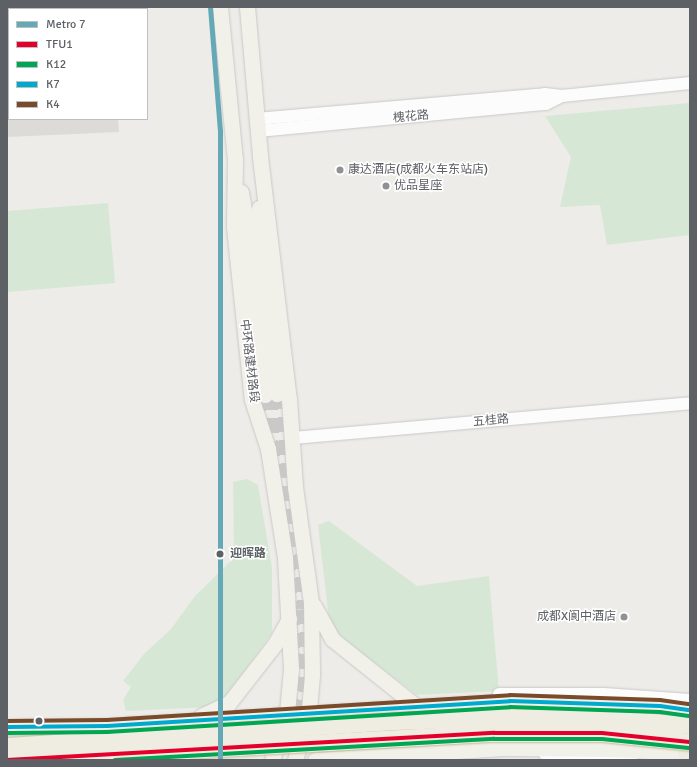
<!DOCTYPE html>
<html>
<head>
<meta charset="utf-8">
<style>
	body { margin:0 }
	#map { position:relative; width:697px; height:767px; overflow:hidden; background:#edece8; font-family:Signika,"Noto Sans SC",sans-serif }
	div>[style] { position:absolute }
	.industrial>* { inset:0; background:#dddbd8 }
	.green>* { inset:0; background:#d6e8d5 }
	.major-tunnel>* { height:15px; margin-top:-7.5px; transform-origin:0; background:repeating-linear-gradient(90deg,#c9c9c7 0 15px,transparent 0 23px) }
	.roads { filter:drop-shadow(0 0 1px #c9c8c9) drop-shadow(0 0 1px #c9c8c9) }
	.minor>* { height:12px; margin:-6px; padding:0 6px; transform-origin:6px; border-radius:6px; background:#fcfcfc }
	.major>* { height:15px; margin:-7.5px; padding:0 7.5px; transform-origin:7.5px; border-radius:7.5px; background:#f2f1e9 }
	.highway>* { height:17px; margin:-8.5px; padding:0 8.5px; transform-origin:8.5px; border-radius:8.5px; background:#efece2 }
	.bridges { filter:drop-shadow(0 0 1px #c3b897) drop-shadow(0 0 1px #c3b897) }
	.highway-bridge>* { height:17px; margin:-8.5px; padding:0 8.5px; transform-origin:8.5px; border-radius:8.5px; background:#efece2 }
	.bus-1>* { height:4px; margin:-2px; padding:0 2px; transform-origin:2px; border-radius:2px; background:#e4002b }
	.bus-2>* { height:4px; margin:-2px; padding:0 2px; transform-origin:2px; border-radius:2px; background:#00a651 }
	.bus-3>* { height:4px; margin:-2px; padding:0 2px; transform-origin:2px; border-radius:2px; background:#00a9ce }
	.bus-4>* { height:4px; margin:-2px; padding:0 2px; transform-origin:2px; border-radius:2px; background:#7a4b2a }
	.metro-1>* { height:5px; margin:-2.5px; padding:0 2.5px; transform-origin:2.5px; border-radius:2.5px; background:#65a9b7 }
	.dots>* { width:11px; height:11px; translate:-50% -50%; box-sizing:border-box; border:2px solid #fff; border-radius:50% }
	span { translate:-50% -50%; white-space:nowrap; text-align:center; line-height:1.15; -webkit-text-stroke:3px #fff; paint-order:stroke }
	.street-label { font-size:12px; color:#5d6065 }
	.poi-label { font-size:12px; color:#5d6065 }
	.left { translate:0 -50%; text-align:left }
	.right { translate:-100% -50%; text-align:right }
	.stop-label { font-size:12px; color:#5d6065; font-weight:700 }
	.frame { position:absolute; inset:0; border:8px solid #5d6065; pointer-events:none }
	.legend { position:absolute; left:8px; top:8px; width:140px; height:112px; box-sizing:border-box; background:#fff; border:1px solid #bebfc1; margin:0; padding:5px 7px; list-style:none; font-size:12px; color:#5d6065 }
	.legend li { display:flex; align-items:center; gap:8px; height:20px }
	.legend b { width:20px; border:1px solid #bebfc1 }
</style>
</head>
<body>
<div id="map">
	<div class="industrial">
		<div style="clip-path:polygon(7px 7px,131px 7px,131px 9px,9px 9px,9px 119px,118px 119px,119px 132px,7px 137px)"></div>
	</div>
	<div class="green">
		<div style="clip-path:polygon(689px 103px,690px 235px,607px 245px,600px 205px,560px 207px,571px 157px,545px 116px)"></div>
		<div style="clip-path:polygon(108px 203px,115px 283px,7px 292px,7px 211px)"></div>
		<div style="clip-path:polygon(247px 479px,258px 485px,272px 568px,272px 633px,224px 700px,210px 707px,126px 711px,123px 700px,131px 687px,123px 681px,144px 654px,171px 629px,195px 596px,234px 558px,233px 482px)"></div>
		<div style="clip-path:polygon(329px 521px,417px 586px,489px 576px,499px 691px,417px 695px,337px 634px,329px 620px,318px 525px)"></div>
	</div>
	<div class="major-tunnel">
		<div style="left:277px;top:394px;width:216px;rotate:83.9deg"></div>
		<div style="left:300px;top:609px;width:44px;rotate:88.7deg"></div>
		<div style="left:301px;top:653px;width:74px;rotate:95.4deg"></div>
		<div style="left:265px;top:395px;width:52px;rotate:83.4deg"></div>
	</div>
	<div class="roads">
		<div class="minor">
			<div style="left:256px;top:119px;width:290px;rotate:-4.9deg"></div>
			<div style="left:545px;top:94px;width:17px;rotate:7deg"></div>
			<div style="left:562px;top:96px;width:129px;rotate:-5.8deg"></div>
			<div style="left:258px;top:131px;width:289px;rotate:-5.4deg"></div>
			<div style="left:546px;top:104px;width:18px;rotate:-27deg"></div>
			<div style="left:293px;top:438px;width:399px;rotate:-5deg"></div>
			<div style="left:499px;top:694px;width:105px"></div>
			<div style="left:604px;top:694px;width:86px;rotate:4deg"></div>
			<div style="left:545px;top:754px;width:87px;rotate:3.9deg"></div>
		</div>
		<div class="major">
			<div style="left:220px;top:7px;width:154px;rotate:84.4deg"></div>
			<div style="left:235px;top:160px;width:67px;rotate:90.9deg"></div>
			<div style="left:234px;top:227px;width:174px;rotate:84.1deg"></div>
			<div style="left:252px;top:400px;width:52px;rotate:71.9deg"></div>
			<div style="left:268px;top:449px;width:110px;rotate:81.1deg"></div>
			<div style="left:285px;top:558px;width:111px;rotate:86.9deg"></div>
			<div style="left:291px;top:669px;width:44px;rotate:95.2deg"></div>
			<div style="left:287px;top:713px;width:49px;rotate:107.7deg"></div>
			<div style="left:247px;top:7px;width:151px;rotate:85deg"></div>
			<div style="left:260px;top:157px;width:244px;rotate:83.2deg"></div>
			<div style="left:289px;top:399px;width:88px;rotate:86.1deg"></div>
			<div style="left:295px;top:487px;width:116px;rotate:82.1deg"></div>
			<div style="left:311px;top:602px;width:73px;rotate:89.2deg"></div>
			<div style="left:312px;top:675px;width:37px;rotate:95deg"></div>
			<div style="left:309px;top:712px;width:50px;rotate:106.3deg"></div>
			<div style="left:241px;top:192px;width:34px;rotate:80deg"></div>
			<div style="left:247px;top:225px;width:171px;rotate:84deg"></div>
			<div style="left:259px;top:208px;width:187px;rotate:84.5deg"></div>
			<div style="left:314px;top:606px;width:38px;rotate:61deg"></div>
			<div style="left:332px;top:639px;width:107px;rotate:38.6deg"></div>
			<div style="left:201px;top:716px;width:31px;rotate:-25deg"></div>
			<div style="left:229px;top:703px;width:75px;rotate:-52.1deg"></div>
			<div style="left:275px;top:644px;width:29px;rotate:-61deg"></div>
			<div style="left:7px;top:727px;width:100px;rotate:-0.6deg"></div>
			<div style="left:107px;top:726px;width:404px;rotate:-3.5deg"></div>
			<div style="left:510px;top:701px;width:150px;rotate:1.9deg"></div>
			<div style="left:660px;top:706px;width:30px;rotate:8deg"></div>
			<div style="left:315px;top:760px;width:193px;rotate:-3.6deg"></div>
			<div style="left:508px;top:748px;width:99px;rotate:0.6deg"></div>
			<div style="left:607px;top:749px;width:83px;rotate:2.8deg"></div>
		</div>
		<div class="highway">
			<div style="left:686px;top:753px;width:4px"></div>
		</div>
	</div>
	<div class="bridges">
		<div class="highway-bridge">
			<div style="left:7px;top:746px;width:388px;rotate:-3.7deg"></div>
			<div style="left:394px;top:721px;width:108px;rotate:-2.1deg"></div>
			<div style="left:502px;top:717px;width:98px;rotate:0.6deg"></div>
			<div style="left:600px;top:718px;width:90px;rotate:4.4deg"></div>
			<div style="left:7px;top:760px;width:488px;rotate:-3.2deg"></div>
			<div style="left:494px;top:733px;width:108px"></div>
			<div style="left:602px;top:733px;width:88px;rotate:5.8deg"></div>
		</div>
	</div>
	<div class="bus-1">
		<div style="left:7px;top:760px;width:488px;rotate:-3.2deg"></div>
		<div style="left:494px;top:733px;width:108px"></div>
		<div style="left:602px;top:733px;width:88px;rotate:5.8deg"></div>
	</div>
	<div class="bus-2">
		<div style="left:7px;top:733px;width:100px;rotate:-0.6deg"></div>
		<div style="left:107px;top:732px;width:404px;rotate:-3.5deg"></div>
		<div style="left:510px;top:707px;width:150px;rotate:1.9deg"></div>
		<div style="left:660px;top:712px;width:29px;rotate:8deg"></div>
		<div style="left:115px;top:760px;width:380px;rotate:-3.2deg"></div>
		<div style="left:494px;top:739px;width:108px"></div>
		<div style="left:602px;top:739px;width:87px;rotate:5.9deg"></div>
	</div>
	<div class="bus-3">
		<div style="left:7px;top:727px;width:100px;rotate:-0.6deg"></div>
		<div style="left:107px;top:726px;width:404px;rotate:-3.5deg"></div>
		<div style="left:510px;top:701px;width:150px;rotate:1.9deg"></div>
		<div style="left:660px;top:706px;width:30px;rotate:8deg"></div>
	</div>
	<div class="bus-4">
		<div style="left:7px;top:721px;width:100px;rotate:-0.6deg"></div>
		<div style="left:107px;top:720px;width:404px;rotate:-3.5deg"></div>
		<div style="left:510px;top:695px;width:150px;rotate:1.9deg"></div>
		<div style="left:660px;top:700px;width:30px;rotate:8deg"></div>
	</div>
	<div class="metro-1">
		<div style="left:210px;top:7px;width:123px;rotate:85.4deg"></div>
		<div style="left:220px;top:130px;width:630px;rotate:90deg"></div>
	</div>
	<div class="dots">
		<div style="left:340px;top:170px;background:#8f9193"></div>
		<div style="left:386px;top:186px;background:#8f9193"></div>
		<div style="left:220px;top:554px;background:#5d6065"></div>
		<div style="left:624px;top:617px;background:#8f9193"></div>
		<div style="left:39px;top:721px;background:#5d6065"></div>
	</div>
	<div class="street-label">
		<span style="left:411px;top:117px;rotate:-5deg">槐花路</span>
		<span style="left:249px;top:361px;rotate:83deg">中环路建材路段</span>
		<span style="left:491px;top:421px;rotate:-5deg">五桂路</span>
	</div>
	<div class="poi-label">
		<span class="left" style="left:348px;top:170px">康达酒店(成都火车东站店)</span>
		<span class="left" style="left:394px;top:186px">优品星座</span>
		<span class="right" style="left:616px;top:617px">成都X阆中酒店</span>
	</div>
	<div class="stop-label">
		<span class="left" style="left:230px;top:554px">迎晖路</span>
	</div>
	<div class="frame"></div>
	<ul class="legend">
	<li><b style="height:5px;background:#65a9b7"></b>Metro 7</li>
	<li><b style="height:5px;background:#e4002b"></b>TFU1</li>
	<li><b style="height:5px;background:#00a651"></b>K12</li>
	<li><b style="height:5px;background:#00a9ce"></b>K7</li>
	<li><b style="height:5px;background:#7a4b2a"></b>K4</li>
	</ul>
</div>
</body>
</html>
